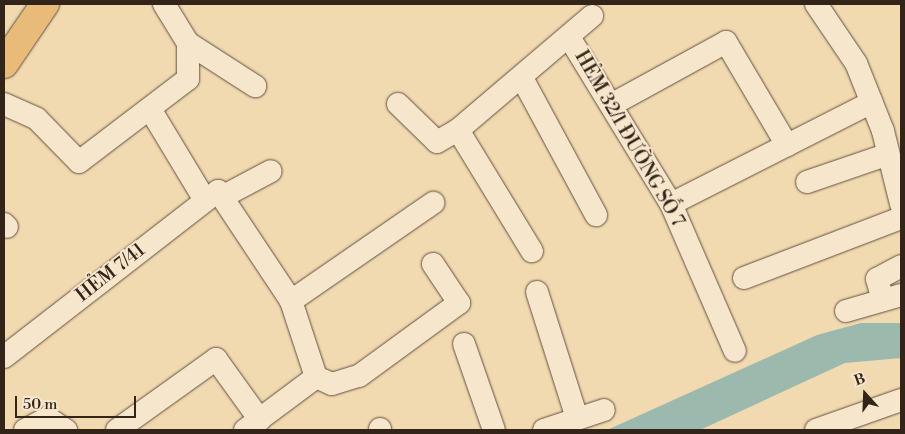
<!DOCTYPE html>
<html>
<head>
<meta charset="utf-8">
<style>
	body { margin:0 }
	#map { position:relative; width:905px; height:434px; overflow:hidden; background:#f1d9b0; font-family:"Libre Bodoni",serif }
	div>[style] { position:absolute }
	.water>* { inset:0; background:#9bbaad }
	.roads { filter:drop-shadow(0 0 1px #62513f) drop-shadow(0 0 1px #62513f) }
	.minor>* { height:22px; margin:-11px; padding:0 11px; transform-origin:11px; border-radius:11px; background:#f6e6cc }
	.major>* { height:28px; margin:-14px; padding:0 14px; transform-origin:14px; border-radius:14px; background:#e8bc78 }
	span { translate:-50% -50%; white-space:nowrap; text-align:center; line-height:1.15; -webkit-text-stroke:4px #f6e6cc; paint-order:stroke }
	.street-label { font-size:19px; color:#322419 }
	.frame { position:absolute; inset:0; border:5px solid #322419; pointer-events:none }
	.north { position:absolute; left:840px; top:369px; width:50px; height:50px; -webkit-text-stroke:4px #f6e6cc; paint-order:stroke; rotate:340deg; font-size:14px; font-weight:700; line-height:20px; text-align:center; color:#322419 }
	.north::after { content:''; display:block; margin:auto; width:18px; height:22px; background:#322419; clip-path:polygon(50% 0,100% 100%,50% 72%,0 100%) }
	.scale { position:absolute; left:15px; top:396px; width:121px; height:22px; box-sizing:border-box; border:2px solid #322419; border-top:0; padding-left:6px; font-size:15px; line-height:18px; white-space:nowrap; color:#322419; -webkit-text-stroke:4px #f6e6cc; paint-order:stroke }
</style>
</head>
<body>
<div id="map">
	<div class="water">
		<div style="clip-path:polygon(861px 323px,901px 323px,901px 358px,845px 363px,700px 430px,607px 430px,817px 335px)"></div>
	</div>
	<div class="roads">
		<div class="minor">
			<div style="left:164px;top:4px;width:46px;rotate:58.4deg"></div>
			<div style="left:188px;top:43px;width:80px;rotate:32.7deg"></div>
			<div style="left:816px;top:4px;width:71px;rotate:55.9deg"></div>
			<div style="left:856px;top:63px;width:73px;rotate:68.3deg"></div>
			<div style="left:883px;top:131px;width:75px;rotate:76.1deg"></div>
			<div style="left:569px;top:37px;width:196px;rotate:58.6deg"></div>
			<div style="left:671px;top:204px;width:160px;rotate:66.5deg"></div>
			<div style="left:522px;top:78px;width:156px;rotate:61.6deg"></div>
			<div style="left:4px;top:104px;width:36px;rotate:24deg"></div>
			<div style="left:37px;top:119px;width:60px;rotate:45.7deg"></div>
			<div style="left:79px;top:162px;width:137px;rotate:-37.3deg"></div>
			<div style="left:188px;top:79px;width:36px;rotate:-90deg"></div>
			<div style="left:398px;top:104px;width:54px;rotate:44.3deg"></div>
			<div style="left:437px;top:142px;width:24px;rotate:-30deg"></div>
			<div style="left:458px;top:130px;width:142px;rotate:58.6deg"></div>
			<div style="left:611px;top:105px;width:131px;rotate:-28.7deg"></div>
			<div style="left:726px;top:42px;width:120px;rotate:59.4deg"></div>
			<div style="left:150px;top:109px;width:106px;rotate:58.9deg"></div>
			<div style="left:458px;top:130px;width:176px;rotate:-40.4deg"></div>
			<div style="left:807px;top:182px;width:83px;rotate:-18.9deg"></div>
			<div style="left:222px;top:197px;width:55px;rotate:-28deg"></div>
			<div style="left:671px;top:204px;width:225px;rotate:-26.9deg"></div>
			<div style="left:4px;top:224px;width:4px;rotate:45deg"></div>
			<div style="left:744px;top:278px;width:168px;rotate:-20.9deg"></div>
			<div style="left:537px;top:292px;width:132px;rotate:72.4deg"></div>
			<div style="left:883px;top:300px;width:22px;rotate:-106deg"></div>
			<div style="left:877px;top:279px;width:27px;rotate:-28deg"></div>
			<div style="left:846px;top:311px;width:57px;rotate:-16.2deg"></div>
			<div style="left:464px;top:344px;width:91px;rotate:70.8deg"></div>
			<div style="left:4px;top:357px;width:271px;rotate:-37.8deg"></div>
			<div style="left:218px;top:191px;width:132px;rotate:56.4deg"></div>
			<div style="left:316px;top:377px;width:80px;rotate:-108.2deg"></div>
			<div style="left:291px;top:301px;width:173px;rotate:-34.6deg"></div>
			<div style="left:380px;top:429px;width:1px;rotate:90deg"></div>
			<div style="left:25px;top:430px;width:26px;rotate:-28deg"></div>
			<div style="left:48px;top:418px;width:22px;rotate:34deg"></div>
			<div style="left:117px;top:430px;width:122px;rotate:-35.6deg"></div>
			<div style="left:216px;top:359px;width:75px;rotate:54.2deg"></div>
			<div style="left:245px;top:430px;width:89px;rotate:-36.7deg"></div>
			<div style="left:316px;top:377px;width:17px;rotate:24deg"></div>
			<div style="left:332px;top:384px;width:28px;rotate:-17deg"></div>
			<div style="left:359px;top:376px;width:124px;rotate:-36.1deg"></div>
			<div style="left:459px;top:303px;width:47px;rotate:-123.7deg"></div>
			<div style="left:544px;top:430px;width:63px;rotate:-18.4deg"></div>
			<div style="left:816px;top:430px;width:90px;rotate:-19.4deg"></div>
		</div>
		<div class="major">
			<div style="left:4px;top:64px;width:73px;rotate:-55.7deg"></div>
		</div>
	</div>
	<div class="street-label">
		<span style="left:629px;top:139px;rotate:60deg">HẺM 32/1 ĐƯỜNG SỐ 7</span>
		<span style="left:111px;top:273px;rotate:-38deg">HẺM 7/41</span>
	</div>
	<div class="frame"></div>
	<div class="north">B</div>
	<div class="scale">50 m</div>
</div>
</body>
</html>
